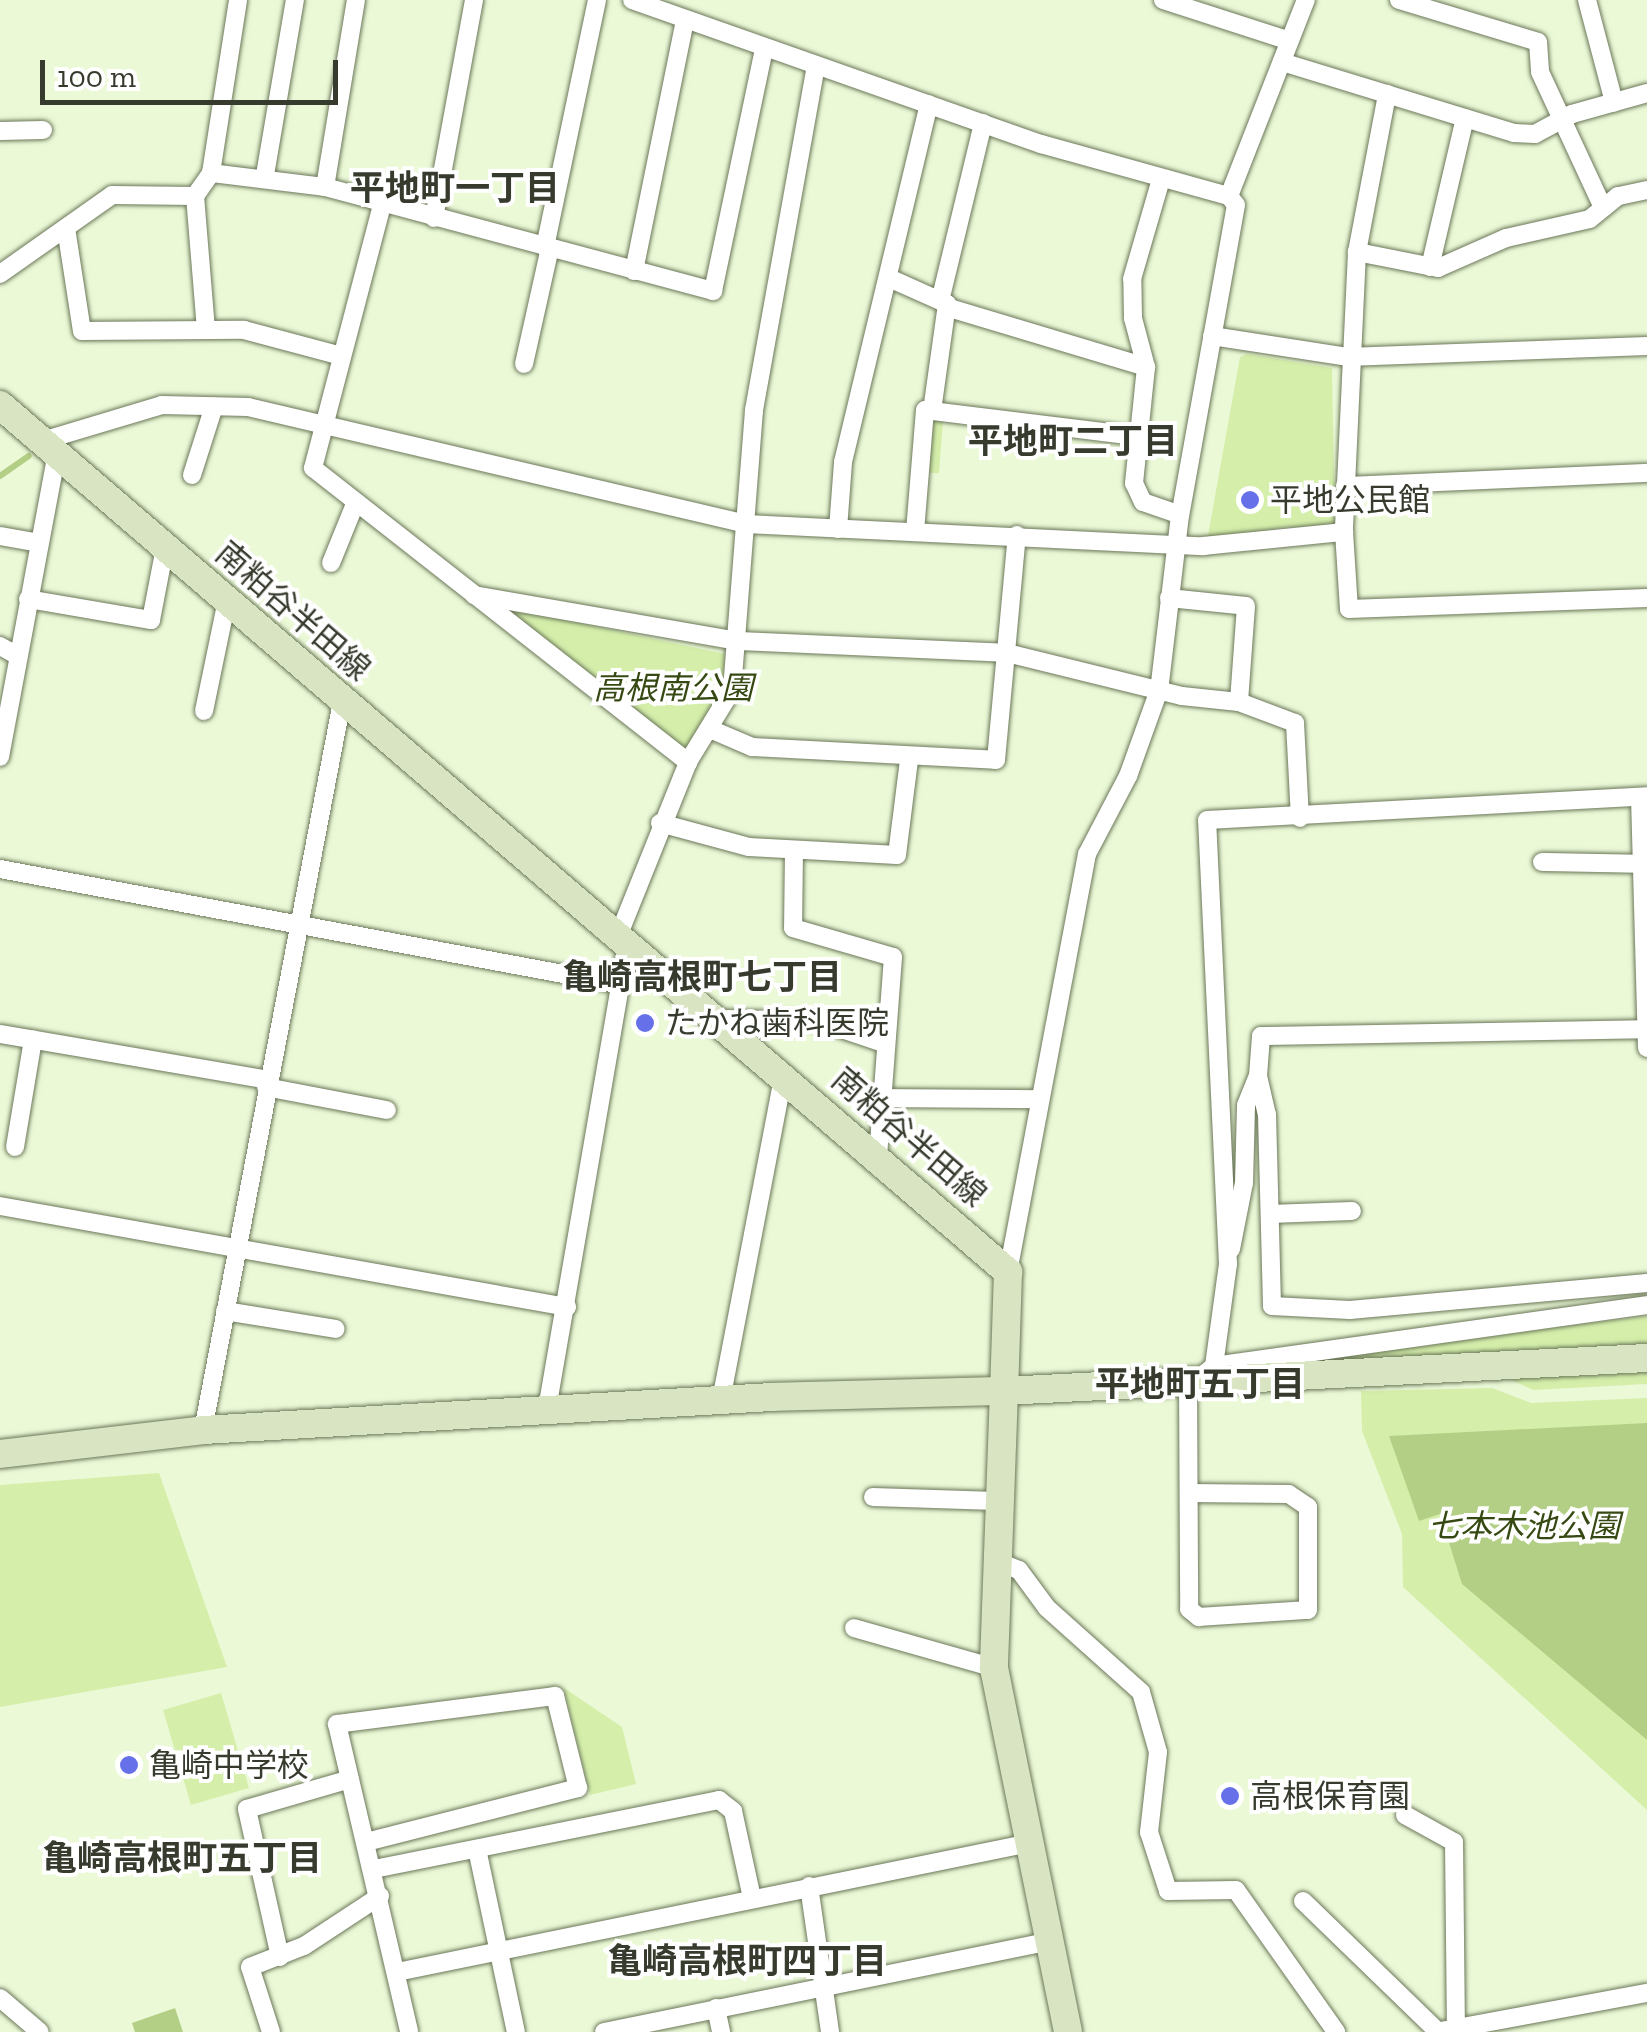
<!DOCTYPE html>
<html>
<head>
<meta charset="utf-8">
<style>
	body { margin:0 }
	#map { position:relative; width:1647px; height:2032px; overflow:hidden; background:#ebf9d7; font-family:"Zilla Slab","Noto Sans JP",serif }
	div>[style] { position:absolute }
	.green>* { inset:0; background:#d5efab }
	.water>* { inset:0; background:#b3cf85 }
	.stream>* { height:6px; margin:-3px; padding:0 3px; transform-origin:3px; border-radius:3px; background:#b3cf85 }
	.roads { filter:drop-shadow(0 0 2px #6b7759) drop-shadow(0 0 2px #6b7759) }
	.street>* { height:18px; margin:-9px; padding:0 9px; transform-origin:9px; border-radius:9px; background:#fff }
	.secondary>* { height:28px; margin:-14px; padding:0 14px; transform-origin:14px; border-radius:14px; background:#d9e4c3 }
	.dots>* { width:28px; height:28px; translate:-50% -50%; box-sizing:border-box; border:5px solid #fff; border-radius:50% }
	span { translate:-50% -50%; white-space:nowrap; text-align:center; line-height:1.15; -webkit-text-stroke:8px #fff; paint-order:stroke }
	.poi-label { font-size:32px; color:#363b2e }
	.left { translate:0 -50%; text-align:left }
	.street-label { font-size:32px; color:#363b2e }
	.park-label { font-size:32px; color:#374913; font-style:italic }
	.neighbourhood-label { font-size:35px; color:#363b2e; font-weight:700 }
	.scale { position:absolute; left:40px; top:60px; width:298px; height:45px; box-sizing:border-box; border:5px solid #363b2e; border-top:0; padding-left:12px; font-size:30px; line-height:35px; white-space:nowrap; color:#363b2e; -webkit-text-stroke:8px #fff; paint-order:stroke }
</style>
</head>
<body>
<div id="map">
	<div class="green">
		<div style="clip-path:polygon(1247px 354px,1332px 368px,1335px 527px,1285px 527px,1207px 541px,1240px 357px)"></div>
		<div style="clip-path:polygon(927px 418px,943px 421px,939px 473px,919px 473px)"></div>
		<div style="clip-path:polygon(517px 610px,725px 654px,722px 693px,690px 745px,679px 748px,512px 620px)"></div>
		<div style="clip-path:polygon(1647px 1316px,1647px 1345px,1282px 1365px,1375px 1350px)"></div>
		<div style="clip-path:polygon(1647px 1369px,1647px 1384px,1533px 1390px,1505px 1377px)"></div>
		<div style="clip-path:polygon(1492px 1388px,1531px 1403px,1647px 1398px,1647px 1810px,1403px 1587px,1402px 1534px,1362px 1431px,1361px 1391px)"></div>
		<div style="clip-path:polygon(159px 1473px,227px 1667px,0 1707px,0 1485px)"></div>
		<div style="clip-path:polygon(564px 1688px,622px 1727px,636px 1784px,590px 1795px)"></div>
		<div style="clip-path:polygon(221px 1693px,249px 1788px,191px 1805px,163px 1710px)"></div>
	</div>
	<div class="water">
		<div style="clip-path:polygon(1647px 1423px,1647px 1740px,1462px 1584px,1440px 1514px,1419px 1521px,1389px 1436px)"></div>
		<div style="clip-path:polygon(175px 2008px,183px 2032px,135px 2032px,132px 2023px)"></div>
	</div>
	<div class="stream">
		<div style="left:0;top:476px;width:35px;rotate:-35deg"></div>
	</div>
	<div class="roads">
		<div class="street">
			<div style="left:632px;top:0;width:434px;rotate:19.4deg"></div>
			<div style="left:1041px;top:144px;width:195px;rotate:15.5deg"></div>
			<div style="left:1229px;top:196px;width:11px;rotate:52deg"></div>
			<div style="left:1236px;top:205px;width:315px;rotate:100.2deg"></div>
			<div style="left:1180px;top:515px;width:176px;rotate:96.8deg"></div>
			<div style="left:1159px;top:690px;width:91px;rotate:109.8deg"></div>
			<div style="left:1128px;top:776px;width:88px;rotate:117.7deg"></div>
			<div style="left:1087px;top:854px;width:425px;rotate:100.7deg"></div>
			<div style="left:1163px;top:0;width:133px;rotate:17.9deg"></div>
			<div style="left:1399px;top:0;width:145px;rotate:16.8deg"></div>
			<div style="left:1538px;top:42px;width:30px;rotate:86deg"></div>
			<div style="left:1540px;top:72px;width:150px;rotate:65.1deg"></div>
			<div style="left:1587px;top:0;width:106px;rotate:75.2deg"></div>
			<div style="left:1282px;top:62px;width:243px;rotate:17deg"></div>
			<div style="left:1514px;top:133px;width:21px;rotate:3deg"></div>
			<div style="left:1535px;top:134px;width:42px;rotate:-28.4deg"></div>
			<div style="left:1572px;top:114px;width:78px;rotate:-15.6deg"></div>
			<div style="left:0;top:131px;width:43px;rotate:-1.3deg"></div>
			<div style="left:211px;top:173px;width:115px;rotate:7deg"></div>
			<div style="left:325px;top:187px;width:402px;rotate:15deg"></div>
			<div style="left:713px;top:291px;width:247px;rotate:-78.1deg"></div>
			<div style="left:265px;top:175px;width:178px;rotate:-80.3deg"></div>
			<div style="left:325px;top:187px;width:190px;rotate:-80.6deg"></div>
			<div style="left:1647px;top:190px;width:30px;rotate:168deg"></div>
			<div style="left:1618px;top:196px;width:36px;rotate:141deg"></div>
			<div style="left:1590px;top:219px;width:86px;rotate:167.3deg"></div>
			<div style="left:1506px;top:238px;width:74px;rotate:156.2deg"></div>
			<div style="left:1438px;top:268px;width:83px;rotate:-168.8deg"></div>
			<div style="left:1357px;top:252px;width:280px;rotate:92.7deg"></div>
			<div style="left:1344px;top:532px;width:77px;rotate:86.3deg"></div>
			<div style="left:1349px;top:609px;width:298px;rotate:-2.1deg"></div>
			<div style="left:195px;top:196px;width:134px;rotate:85.3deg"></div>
			<div style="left:1229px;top:196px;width:211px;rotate:-68.6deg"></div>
			<div style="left:382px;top:205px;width:272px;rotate:104.7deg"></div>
			<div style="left:313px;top:468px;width:477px;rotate:38.1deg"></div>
			<div style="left:434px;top:218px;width:222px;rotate:-79.6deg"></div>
			<div style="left:66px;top:228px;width:104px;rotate:81.2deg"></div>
			<div style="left:82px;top:331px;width:162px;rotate:-0.4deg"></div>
			<div style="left:244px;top:330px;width:97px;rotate:14.9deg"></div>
			<div style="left:545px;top:247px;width:252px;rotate:-78.1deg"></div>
			<div style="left:1357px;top:252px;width:161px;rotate:-79.2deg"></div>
			<div style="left:1430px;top:267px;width:153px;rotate:-76.8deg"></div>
			<div style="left:634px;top:271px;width:256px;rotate:-78.5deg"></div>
			<div style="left:0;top:274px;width:137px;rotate:-35.2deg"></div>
			<div style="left:112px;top:195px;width:83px;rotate:0.7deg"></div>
			<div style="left:195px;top:196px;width:28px;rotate:-55deg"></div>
			<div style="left:211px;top:173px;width:175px;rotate:-81.1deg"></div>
			<div style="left:889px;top:278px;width:64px;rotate:24.1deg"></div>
			<div style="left:947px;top:304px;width:108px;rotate:98deg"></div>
			<div style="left:932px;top:411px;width:7px;rotate:-172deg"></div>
			<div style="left:925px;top:410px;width:121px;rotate:94.7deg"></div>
			<div style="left:941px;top:297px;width:179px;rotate:-76.4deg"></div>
			<div style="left:946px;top:307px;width:209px;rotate:16.7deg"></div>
			<div style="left:1146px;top:367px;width:117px;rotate:95.9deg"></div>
			<div style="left:1134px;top:483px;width:21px;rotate:65deg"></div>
			<div style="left:1143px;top:502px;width:39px;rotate:19deg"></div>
			<div style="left:1212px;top:336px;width:137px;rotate:8.8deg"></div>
			<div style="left:1347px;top:357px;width:300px;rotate:-2.1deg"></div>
			<div style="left:524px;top:364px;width:119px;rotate:-77.4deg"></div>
			<div style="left:1146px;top:367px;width:51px;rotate:-104.9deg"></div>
			<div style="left:1133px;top:318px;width:39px;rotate:-91deg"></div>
			<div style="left:1132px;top:279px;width:104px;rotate:-73.8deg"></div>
			<div style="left:932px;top:411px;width:206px;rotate:7deg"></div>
			<div style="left:42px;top:441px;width:125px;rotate:-16.7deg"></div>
			<div style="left:162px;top:405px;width:86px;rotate:1.3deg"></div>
			<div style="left:248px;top:407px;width:512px;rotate:13.22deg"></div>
			<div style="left:746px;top:524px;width:458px;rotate:2.8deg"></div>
			<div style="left:1203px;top:546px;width:142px;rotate:-5.7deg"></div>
			<div style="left:192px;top:475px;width:72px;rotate:-72.3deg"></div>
			<div style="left:1345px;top:486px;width:302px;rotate:-2.5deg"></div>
			<div style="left:838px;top:529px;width:67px;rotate:-85.7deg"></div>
			<div style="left:843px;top:462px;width:368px;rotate:-76.5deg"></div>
			<div style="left:0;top:536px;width:39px;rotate:10deg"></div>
			<div style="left:331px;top:563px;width:64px;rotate:-67.9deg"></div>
			<div style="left:474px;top:595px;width:267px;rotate:9.9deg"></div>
			<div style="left:737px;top:641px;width:270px;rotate:2.5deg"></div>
			<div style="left:1007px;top:653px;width:180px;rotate:13.8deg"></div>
			<div style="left:1182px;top:696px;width:57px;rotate:6deg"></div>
			<div style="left:1239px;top:702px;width:60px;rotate:20.6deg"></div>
			<div style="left:1295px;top:723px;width:95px;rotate:87deg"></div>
			<div style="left:1169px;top:598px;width:77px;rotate:5.9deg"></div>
			<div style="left:1246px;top:606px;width:96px;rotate:94.2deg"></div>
			<div style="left:28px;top:599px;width:125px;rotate:9.7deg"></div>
			<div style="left:151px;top:620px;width:74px;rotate:-79.1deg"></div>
			<div style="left:0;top:646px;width:21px;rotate:29deg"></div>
			<div style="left:204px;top:711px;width:113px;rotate:-78.3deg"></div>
			<div style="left:710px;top:729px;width:46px;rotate:23.2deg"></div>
			<div style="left:752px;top:747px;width:244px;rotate:3deg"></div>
			<div style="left:996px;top:760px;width:226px;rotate:-84.7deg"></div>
			<div style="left:0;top:757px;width:309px;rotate:-79.4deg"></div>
			<div style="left:1640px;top:797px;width:251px;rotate:88.4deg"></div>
			<div style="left:660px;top:823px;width:92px;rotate:15.1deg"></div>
			<div style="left:749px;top:847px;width:148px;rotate:3.1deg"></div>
			<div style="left:897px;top:855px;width:96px;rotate:-82.8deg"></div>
			<div style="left:794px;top:850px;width:78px;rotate:90.7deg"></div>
			<div style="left:793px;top:928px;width:104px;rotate:16.2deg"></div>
			<div style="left:893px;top:957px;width:199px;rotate:94.3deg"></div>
			<div style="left:1542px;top:862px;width:100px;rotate:1.1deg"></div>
			<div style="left:0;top:869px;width:633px;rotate:10.56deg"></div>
			<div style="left:619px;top:934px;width:185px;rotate:-68.1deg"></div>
			<div style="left:688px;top:762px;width:84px;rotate:-58.6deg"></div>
			<div style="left:732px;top:690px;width:281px;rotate:-85.5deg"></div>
			<div style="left:754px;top:410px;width:350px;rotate:-79.8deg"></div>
			<div style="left:718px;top:1019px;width:100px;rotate:1.1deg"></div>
			<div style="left:818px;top:1021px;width:72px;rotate:18.7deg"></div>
			<div style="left:0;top:1034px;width:272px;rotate:9.7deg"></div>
			<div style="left:1258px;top:1076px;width:39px;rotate:77deg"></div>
			<div style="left:1267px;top:1114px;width:192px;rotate:88.5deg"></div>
			<div style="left:1272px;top:1306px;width:78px;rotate:2.9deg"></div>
			<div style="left:1350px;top:1310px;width:298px;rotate:-5.2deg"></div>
			<div style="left:266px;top:1087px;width:123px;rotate:10.8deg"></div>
			<div style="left:882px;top:1098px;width:157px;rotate:0.4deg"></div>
			<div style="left:15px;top:1147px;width:109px;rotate:-80.5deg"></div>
			<div style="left:0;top:1206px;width:576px;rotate:10.1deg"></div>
			<div style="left:1270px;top:1214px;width:82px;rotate:-2.1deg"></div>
			<div style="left:1231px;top:1249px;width:67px;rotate:-78.9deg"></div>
			<div style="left:1244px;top:1183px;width:78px;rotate:-88.5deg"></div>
			<div style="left:1246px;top:1105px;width:31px;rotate:-68deg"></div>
			<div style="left:1258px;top:1076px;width:40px;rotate:-85.7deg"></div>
			<div style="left:1261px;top:1036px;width:386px;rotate:-1deg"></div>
			<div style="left:225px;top:1311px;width:112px;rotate:9.2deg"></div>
			<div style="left:1214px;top:1366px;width:437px;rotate:-8deg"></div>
			<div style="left:1200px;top:1378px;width:18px;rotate:-41deg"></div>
			<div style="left:1214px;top:1366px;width:103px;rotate:-82.2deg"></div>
			<div style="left:1228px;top:1264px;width:444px;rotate:-92.7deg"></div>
			<div style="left:1207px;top:820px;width:441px;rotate:-3.1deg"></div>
			<div style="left:1188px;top:1380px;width:229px;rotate:89.7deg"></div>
			<div style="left:1189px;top:1609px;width:13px;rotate:39deg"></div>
			<div style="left:1199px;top:1617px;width:109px;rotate:-3.7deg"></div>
			<div style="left:1308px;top:1610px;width:103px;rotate:-90deg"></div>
			<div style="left:1308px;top:1507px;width:23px;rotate:-146deg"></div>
			<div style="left:1289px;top:1494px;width:100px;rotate:-179.4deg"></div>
			<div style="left:721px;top:1400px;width:332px;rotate:-79.1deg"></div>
			<div style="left:547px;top:1409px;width:474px;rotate:-80.2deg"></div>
			<div style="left:203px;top:1430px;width:742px;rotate:-79.2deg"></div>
			<div style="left:873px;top:1497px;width:123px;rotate:1.9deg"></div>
			<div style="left:994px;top:1560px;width:27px;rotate:22deg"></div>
			<div style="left:1019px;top:1570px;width:47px;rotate:53.6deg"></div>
			<div style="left:1047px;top:1608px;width:126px;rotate:41.8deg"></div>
			<div style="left:1141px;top:1692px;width:62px;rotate:74.2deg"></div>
			<div style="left:1158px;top:1752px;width:81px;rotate:96.4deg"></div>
			<div style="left:1149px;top:1832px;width:62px;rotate:72.1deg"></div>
			<div style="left:1168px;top:1891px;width:68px;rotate:-0.8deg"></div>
			<div style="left:1236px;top:1890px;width:174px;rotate:54.8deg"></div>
			<div style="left:854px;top:1628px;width:146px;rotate:15.9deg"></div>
			<div style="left:1405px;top:1815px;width:56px;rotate:28.9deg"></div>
			<div style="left:1454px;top:1842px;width:187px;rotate:89.4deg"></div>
			<div style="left:366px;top:1842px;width:219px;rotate:-14.3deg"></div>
			<div style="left:578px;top:1788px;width:95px;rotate:-104deg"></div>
			<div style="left:555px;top:1696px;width:220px;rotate:172.7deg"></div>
			<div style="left:337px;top:1724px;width:316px;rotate:76.8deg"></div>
			<div style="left:477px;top:1849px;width:187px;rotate:78deg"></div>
			<div style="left:374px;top:1869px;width:352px;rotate:-11.3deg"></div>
			<div style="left:719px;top:1800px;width:18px;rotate:38deg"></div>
			<div style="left:733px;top:1811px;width:89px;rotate:77.7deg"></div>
			<div style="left:809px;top:1886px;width:148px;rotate:81.8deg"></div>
			<div style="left:1303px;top:1901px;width:188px;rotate:44.1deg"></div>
			<div style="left:280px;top:1957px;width:152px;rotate:-102.6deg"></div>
			<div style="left:247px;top:1809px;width:107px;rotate:-16.2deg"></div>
			<div style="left:397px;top:1972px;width:646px;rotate:-11.52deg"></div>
			<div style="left:0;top:1998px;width:52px;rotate:40.4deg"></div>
			<div style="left:716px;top:2008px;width:25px;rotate:78deg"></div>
			<div style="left:271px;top:2032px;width:68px;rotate:-107.9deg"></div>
			<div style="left:250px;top:1967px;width:58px;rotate:-21.3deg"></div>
			<div style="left:304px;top:1946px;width:91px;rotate:-33.3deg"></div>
			<div style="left:604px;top:2032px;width:455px;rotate:-11.5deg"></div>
			<div style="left:1436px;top:2032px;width:215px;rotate:-10.5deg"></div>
		</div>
		<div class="secondary">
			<div style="left:0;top:405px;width:1330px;rotate:40.7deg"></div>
			<div style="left:1008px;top:1272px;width:119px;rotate:91.9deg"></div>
			<div style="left:1004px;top:1391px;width:644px;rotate:-2.94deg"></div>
			<div style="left:0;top:1454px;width:204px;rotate:-6.7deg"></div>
			<div style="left:203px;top:1430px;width:570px;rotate:-3.32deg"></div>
			<div style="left:772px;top:1397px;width:232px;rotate:-1.5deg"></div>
			<div style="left:1004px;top:1391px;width:277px;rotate:92.1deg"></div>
			<div style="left:994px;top:1668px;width:371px;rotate:78.5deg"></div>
		</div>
	</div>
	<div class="dots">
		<div style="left:1250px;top:500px;background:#6570e9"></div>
		<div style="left:645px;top:1023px;background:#6570e9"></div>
		<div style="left:129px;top:1765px;background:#6570e9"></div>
		<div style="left:1230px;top:1796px;background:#6570e9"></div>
	</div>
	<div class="poi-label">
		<span class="left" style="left:1270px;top:500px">平地公民館</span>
		<span class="left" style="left:665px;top:1023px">たかね歯科医院</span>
		<span class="left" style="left:149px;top:1765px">亀崎中学校</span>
		<span class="left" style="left:1250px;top:1796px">高根保育園</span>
	</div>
	<div class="street-label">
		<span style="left:293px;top:611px;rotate:41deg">南粕谷半田線</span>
		<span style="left:909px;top:1137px;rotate:41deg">南粕谷半田線</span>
	</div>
	<div class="park-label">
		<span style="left:673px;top:688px">高根南公園</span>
		<span style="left:1524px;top:1526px">七本木池公園</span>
	</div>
	<div class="neighbourhood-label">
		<span style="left:455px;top:188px">平地町一丁目</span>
		<span style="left:1073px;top:441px">平地町二丁目</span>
		<span style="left:702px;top:977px">亀崎高根町七丁目</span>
		<span style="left:1200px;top:1384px">平地町五丁目</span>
		<span style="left:182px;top:1858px">亀崎高根町五丁目</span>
		<span style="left:747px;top:1961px">亀崎高根町四丁目</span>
	</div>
	<div class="scale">100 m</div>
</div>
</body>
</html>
